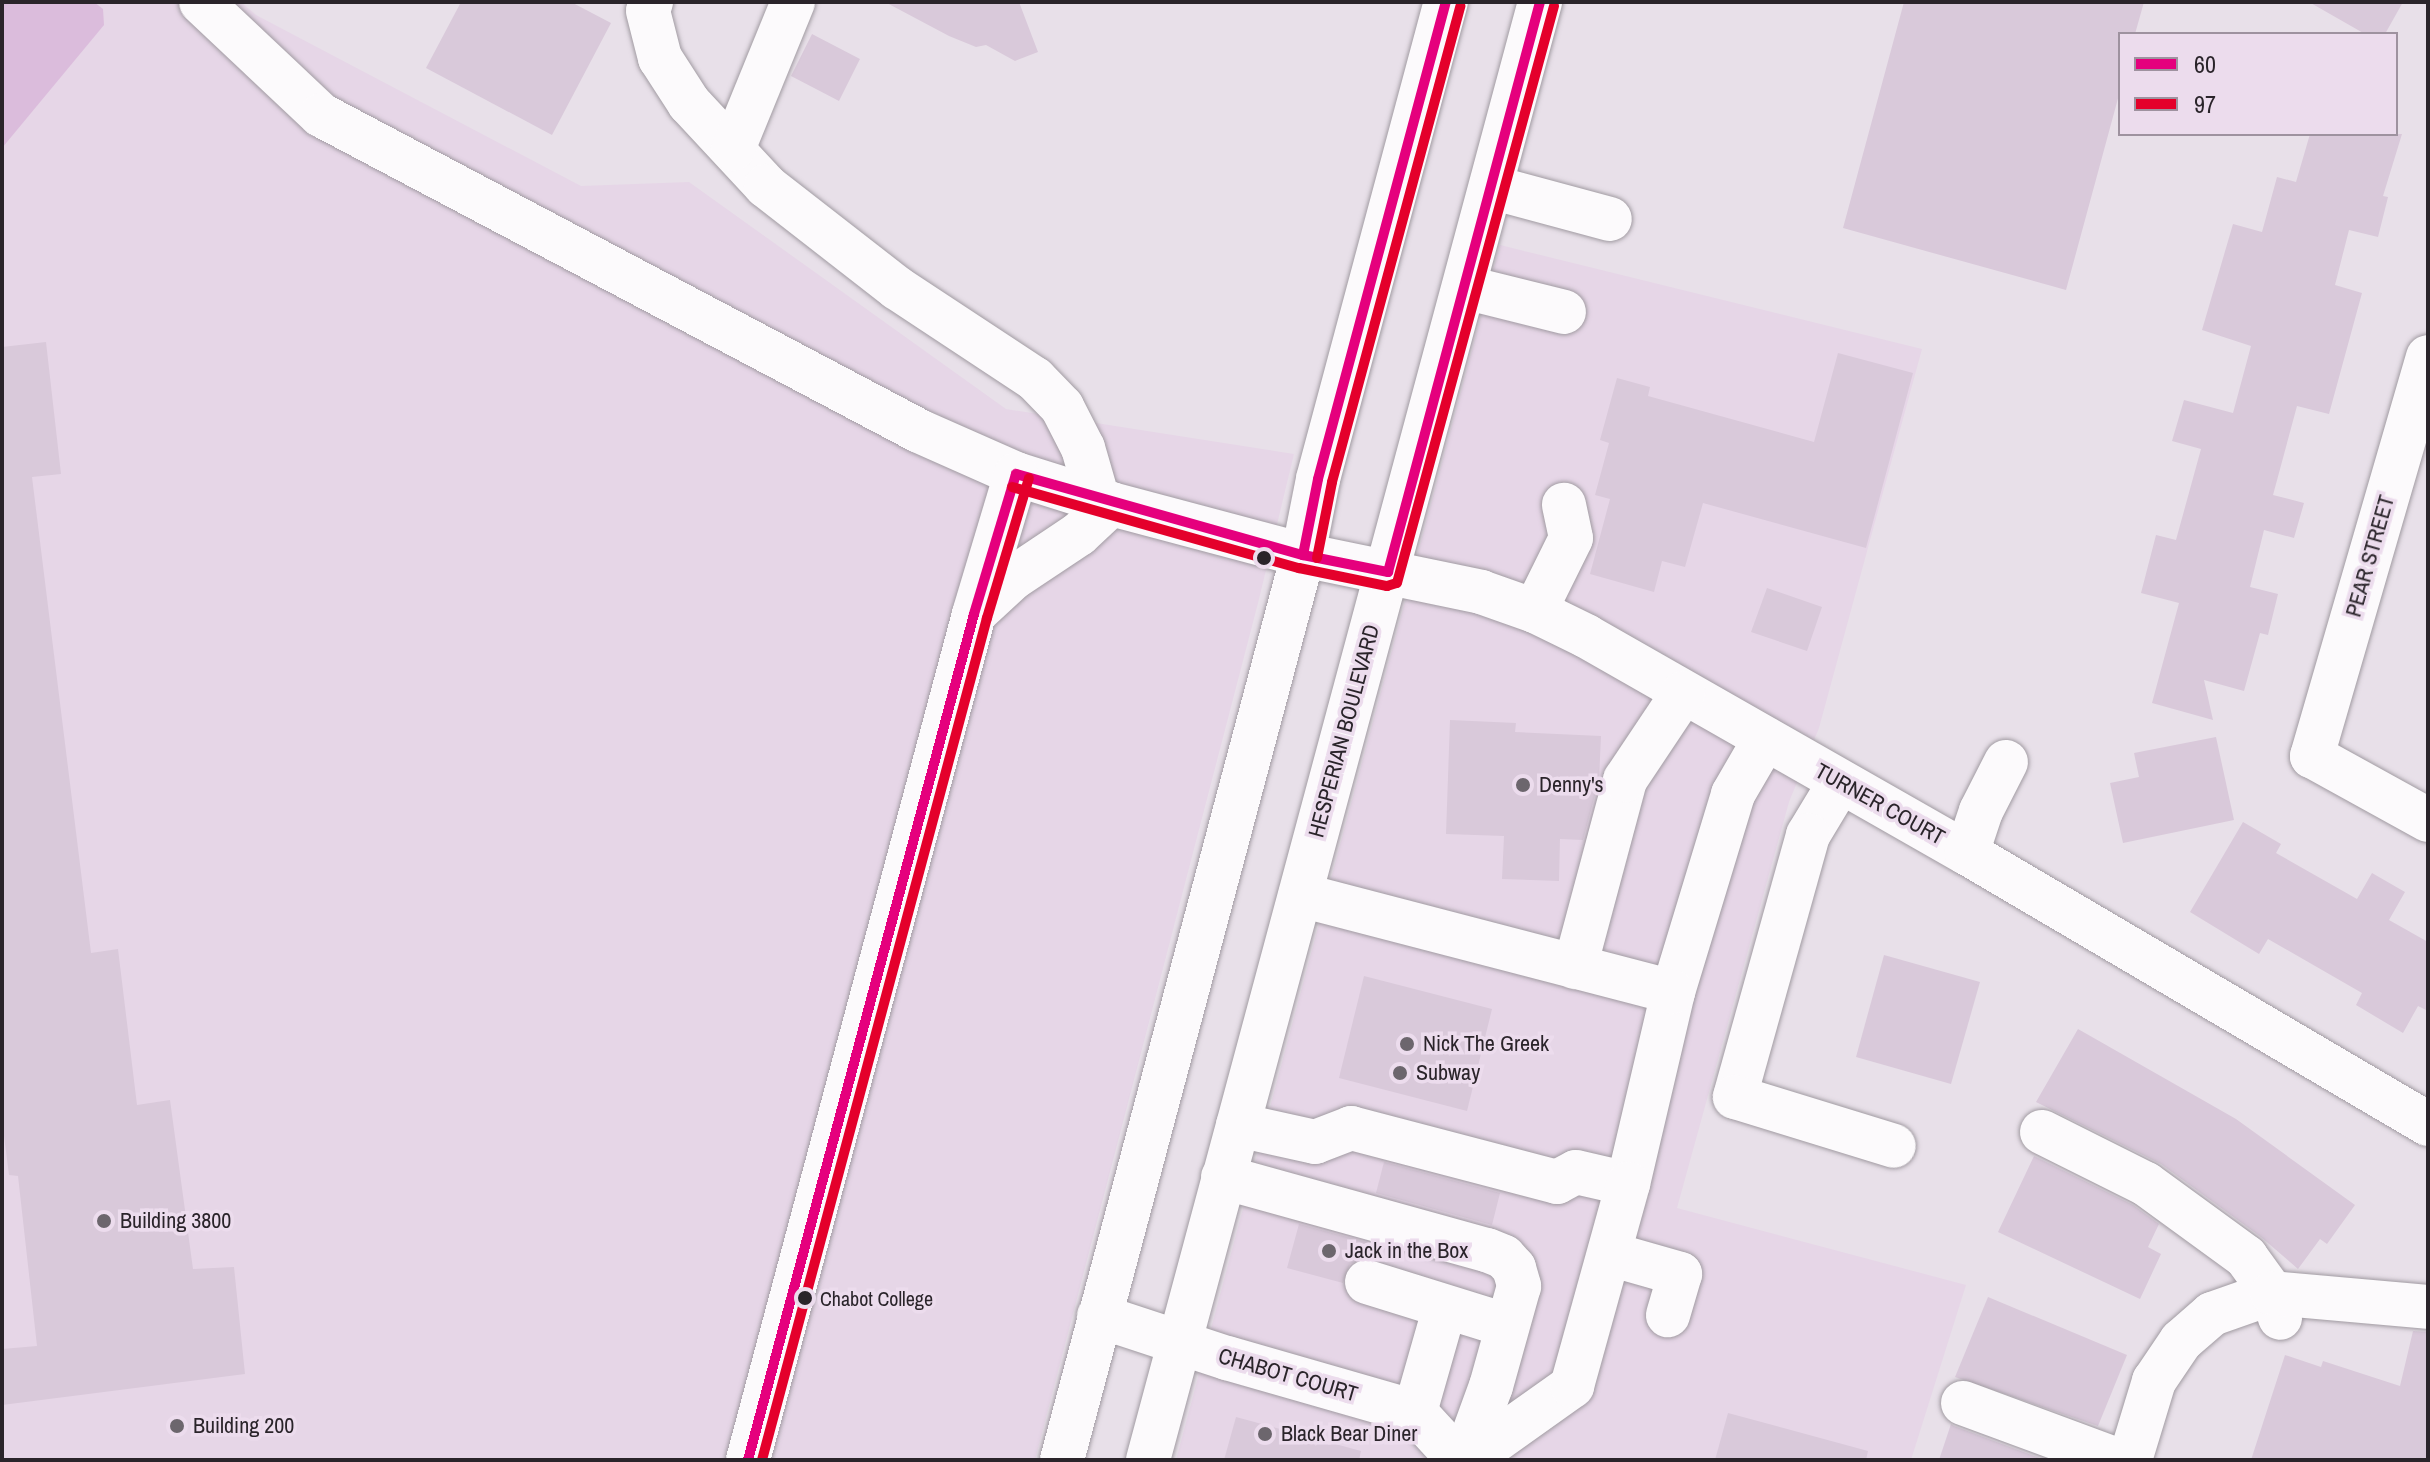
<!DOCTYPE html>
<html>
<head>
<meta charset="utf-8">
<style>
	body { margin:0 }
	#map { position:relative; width:2430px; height:1462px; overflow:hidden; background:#e8e0e9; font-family:"Archivo Narrow",sans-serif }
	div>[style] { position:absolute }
	.built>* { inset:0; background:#e6d6e7 }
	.green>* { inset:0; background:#dbbcdc }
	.building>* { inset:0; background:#d9c9da }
	.roads { filter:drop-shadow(0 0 2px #a19ba2) drop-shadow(0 0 2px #a19ba2) }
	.minor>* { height:44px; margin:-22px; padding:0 22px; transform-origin:22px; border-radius:22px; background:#fcfafc }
	.major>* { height:44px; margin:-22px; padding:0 22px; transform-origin:22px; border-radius:22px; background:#fcfafc }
	.bus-1>* { height:10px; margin:-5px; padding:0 5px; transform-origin:5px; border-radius:5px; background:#e5007d }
	.bus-2>* { height:10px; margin:-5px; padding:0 5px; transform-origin:5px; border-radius:5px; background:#e4002b }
	.dots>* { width:22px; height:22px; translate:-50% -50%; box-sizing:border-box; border:4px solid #ecdced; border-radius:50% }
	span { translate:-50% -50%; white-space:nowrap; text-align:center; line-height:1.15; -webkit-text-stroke:7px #ecdced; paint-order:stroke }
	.bus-label { font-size:20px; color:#2a242a }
	.left { translate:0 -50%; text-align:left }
	.street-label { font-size:22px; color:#2a242a }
	.poi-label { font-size:22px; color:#2a242a }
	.frame { position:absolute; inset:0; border:4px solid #2a242a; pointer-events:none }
	.legend { position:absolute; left:2118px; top:32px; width:280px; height:104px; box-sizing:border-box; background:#ecdced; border:2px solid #9e929f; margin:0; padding:10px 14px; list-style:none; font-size:24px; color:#2a242a }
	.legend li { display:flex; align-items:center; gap:16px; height:40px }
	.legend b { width:40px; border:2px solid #9e929f }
</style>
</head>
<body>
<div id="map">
	<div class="built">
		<div style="clip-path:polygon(2px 2px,241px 2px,256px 15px,581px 186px,689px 182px,1006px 409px,1294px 454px,1258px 603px,1035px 1460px,2px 1460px)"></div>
		<div style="clip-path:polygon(1500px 245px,1922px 349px,1819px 728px,1789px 802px,1677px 1208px,1966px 1285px,1911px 1460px,1176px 1460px)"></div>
	</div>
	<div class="green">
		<div style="clip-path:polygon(2px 2px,94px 2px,103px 9px,104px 25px,2px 148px)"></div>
	</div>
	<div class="building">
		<div style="clip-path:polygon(461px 2px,571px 2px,611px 23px,552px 135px,426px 68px)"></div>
		<div style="clip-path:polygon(885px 2px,1019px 2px,1038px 52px,1015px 61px,986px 45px,976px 47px,949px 36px)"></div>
		<div style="clip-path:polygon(1904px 2px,2144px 2px,2135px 34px,2120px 34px,2120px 91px,2066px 290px,1843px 228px)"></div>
		<div style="clip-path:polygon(2309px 2px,2403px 2px,2385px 34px,2365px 34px)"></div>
		<div style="clip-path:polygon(812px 34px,860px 59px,839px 101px,791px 76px)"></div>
		<div style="clip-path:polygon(2310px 134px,2402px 134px,2383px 196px,2388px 197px,2378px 237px,2349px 230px,2335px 285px,2362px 293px,2329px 414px,2297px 406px,2273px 495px,2304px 503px,2294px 538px,2264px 530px,2250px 587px,2278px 594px,2268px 635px,2260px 633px,2244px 691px,2204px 680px,2213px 720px,2152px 703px,2179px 603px,2141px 593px,2156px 535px,2176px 540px,2201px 449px,2172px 441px,2184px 400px,2233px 413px,2251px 346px,2202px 330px,2233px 224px,2262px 232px,2277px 177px,2296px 182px)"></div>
		<div style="clip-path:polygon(46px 342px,61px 474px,32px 477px,91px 953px,118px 949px,137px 1105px,170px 1100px,193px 1269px,234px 1267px,245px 1374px,2px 1405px,2px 1349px,37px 1346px,18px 1176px,9px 1175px,2px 1120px,2px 347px)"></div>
		<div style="clip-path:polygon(1838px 353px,1913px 373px,1866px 548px,1703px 503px,1685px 567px,1662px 561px,1654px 592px,1590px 574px,1610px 499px,1595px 495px,1609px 443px,1600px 440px,1617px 378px,1650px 387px,1648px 396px,1814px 442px)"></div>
		<div style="clip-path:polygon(1767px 588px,1822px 607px,1807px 651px,1751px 632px)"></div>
		<div style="clip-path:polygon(1450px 720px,1516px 723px,1515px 732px,1601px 736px,1599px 780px,1583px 840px,1560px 839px,1559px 881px,1502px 879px,1504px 836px,1446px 834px)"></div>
		<div style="clip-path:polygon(2216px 737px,2234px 820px,2123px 843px,2110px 783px,2139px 777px,2134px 753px)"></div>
		<div style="clip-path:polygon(2243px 822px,2281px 844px,2276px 853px,2357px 899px,2372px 873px,2405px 892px,2389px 920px,2428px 942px,2428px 1011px,2418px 1006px,2403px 1033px,2356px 1005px,2362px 993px,2268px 939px,2259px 954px,2190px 912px)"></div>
		<div style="clip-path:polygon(1884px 955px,1980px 982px,1951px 1084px,1856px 1057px)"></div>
		<div style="clip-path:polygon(1364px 976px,1492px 1009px,1467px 1111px,1339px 1078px)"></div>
		<div style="clip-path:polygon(2078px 1029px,2236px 1119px,2355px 1205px,2327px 1244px,2320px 1239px,2298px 1269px,2261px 1237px,2161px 1164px,2036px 1102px)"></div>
		<div style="clip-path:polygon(2034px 1156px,2133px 1205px,2159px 1224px,2148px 1247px,2161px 1254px,2140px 1299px,1998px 1232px)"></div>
		<div style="clip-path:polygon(1384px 1162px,1500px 1193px,1492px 1225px,1376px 1193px)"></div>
		<div style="clip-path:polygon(1299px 1224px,1369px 1243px,1365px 1258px,1350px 1264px,1343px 1283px,1287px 1268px)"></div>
		<div style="clip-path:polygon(1988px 1297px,2127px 1355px,2098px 1426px,1955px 1377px)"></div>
		<div style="clip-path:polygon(2413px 1331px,2428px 1332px,2428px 1460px,2251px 1460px,2285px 1355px,2321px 1367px,2323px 1361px,2400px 1386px)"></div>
		<div style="clip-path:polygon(1728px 1413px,1868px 1451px,1866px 1460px,1715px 1460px)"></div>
		<div style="clip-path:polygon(1236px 1417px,1361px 1451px,1359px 1460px,1224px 1460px)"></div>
		<div style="clip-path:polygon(1951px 1424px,1954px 1426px,2045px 1460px,1939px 1460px)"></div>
	</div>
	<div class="roads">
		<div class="minor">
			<div style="left:201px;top:2px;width:165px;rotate:43.3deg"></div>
			<div style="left:321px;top:115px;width:676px;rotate:27.85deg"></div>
			<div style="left:919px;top:431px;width:106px;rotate:23.9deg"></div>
			<div style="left:1016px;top:474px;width:100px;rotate:17.5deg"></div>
			<div style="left:1111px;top:504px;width:199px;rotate:14.9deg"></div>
			<div style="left:1303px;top:555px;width:182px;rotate:11.7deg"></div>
			<div style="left:1481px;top:592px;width:57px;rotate:19.4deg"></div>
			<div style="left:1535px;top:611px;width:57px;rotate:26.1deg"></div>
			<div style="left:1586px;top:636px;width:438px;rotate:29.7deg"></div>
			<div style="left:1967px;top:853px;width:535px;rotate:30.45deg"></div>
			<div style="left:651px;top:2px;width:9px;rotate:108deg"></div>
			<div style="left:648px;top:11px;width:49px;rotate:75.7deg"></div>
			<div style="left:660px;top:58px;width:54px;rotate:57.2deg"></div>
			<div style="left:689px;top:103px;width:113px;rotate:47.1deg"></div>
			<div style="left:766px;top:186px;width:166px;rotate:37.9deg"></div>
			<div style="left:897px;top:288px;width:165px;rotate:33.4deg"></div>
			<div style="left:1035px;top:379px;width:39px;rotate:46deg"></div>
			<div style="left:1062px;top:407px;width:46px;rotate:62.9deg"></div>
			<div style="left:1083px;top:448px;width:54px;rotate:73.9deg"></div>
			<div style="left:733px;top:149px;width:159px;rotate:-67.8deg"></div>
			<div style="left:1491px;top:187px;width:123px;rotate:15.1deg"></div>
			<div style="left:1464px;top:287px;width:103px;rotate:14deg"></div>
			<div style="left:2428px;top:357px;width:416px;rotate:106.2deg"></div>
			<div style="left:2312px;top:756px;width:132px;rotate:28.9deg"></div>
			<div style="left:1535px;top:611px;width:81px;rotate:-63.7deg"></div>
			<div style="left:1571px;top:538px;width:34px;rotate:-102deg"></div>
			<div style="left:976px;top:612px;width:50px;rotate:-42.6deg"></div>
			<div style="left:1013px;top:578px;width:79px;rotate:-33.7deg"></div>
			<div style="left:1079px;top:534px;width:44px;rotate:-43.2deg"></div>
			<div style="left:1840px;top:782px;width:62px;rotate:121.1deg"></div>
			<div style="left:1808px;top:835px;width:272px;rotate:105.6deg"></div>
			<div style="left:1735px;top:1097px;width:166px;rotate:17.1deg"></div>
			<div style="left:1967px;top:853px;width:44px;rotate:-71.6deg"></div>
			<div style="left:1981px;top:811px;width:55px;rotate:-63deg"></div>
			<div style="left:1575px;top:967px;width:194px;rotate:-75deg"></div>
			<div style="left:1625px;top:780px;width:105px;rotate:-56.3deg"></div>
			<div style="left:1673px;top:992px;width:207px;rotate:-73.1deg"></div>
			<div style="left:1733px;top:794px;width:64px;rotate:-59.8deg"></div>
			<div style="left:1238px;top:1125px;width:79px;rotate:12.4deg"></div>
			<div style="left:1315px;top:1142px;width:39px;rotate:-21deg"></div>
			<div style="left:1351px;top:1128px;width:213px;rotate:14.7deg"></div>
			<div style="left:1557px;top:1182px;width:21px;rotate:-28deg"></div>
			<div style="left:1576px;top:1172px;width:53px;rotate:13deg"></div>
			<div style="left:1628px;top:1184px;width:197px;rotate:-76.8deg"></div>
			<div style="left:1673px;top:992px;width:385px;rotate:-165.4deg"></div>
			<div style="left:2042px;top:1132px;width:116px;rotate:26.6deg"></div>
			<div style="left:2146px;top:1184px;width:124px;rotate:36.1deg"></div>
			<div style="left:2246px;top:1257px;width:44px;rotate:54.2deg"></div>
			<div style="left:2272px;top:1293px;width:26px;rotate:72deg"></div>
			<div style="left:1223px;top:1177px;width:274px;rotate:15.5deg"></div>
			<div style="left:1487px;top:1250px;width:18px;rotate:22deg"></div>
			<div style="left:1504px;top:1257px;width:15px;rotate:48deg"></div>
			<div style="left:1514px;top:1268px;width:19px;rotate:74deg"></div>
			<div style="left:1519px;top:1286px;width:104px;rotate:105.6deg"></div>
			<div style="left:1491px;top:1386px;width:79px;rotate:110deg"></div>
			<div style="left:1610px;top:1254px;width:73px;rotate:15.9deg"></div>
			<div style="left:1680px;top:1274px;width:43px;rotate:106.3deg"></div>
			<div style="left:1367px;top:1282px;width:128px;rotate:17.3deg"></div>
			<div style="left:1099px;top:1316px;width:135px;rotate:18.2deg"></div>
			<div style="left:1227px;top:1358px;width:196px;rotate:16deg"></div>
			<div style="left:1415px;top:1412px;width:65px;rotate:47.5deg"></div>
			<div style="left:1963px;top:1403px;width:164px;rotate:20.3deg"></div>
			<div style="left:1415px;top:1412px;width:109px;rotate:-74.1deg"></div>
			<div style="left:748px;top:1460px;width:876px;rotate:-75.04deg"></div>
			<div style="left:974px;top:614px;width:146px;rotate:-73.3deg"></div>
			<div style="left:1468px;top:1460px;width:128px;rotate:-35.4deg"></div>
			<div style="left:1572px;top:1386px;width:210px;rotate:-74.5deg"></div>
			<div style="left:2130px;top:1460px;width:83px;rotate:-73.1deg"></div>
			<div style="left:2154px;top:1381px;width:48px;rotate:-56deg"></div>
			<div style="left:2181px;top:1341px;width:41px;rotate:-41.1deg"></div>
			<div style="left:2212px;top:1314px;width:64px;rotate:-19.3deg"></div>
			<div style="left:2272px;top:1293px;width:157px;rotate:5.1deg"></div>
		</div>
		<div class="major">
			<div style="left:1062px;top:1460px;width:937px;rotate:-75.09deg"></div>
			<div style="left:1303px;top:555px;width:77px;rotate:-78.8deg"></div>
			<div style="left:1318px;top:479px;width:494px;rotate:-75deg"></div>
			<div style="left:1148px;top:1460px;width:1510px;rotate:-74.95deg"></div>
		</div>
	</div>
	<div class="bus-1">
		<div style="left:1016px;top:474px;width:298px;rotate:15.8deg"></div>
		<div style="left:1303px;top:555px;width:87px;rotate:11.3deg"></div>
		<div style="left:1388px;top:572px;width:590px;rotate:-75.07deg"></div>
		<div style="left:1303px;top:555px;width:77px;rotate:-78.8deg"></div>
		<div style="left:1318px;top:479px;width:494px;rotate:-75deg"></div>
		<div style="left:748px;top:1460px;width:876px;rotate:-75.04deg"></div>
		<div style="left:974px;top:614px;width:146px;rotate:-73.3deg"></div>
	</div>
	<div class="bus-2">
		<div style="left:1012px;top:487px;width:298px;rotate:15.8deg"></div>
		<div style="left:1299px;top:568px;width:90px;rotate:11.6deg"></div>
		<div style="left:1387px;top:586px;width:10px;rotate:-17deg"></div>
		<div style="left:1397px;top:583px;width:598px;rotate:-74.78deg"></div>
		<div style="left:1317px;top:558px;width:77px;rotate:-78.8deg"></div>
		<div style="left:1332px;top:482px;width:493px;rotate:-74.9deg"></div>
		<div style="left:762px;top:1460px;width:872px;rotate:-75.04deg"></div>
		<div style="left:987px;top:618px;width:146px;rotate:-73.3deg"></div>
	</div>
	<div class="dots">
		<div style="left:1264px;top:558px;background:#2a242a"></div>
		<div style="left:1523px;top:785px;background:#6c666d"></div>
		<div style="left:1407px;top:1044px;background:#6c666d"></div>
		<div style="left:1400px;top:1073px;background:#6c666d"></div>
		<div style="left:104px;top:1221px;background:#6c666d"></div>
		<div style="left:1329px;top:1251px;background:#6c666d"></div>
		<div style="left:805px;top:1298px;background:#2a242a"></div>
		<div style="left:177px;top:1426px;background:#6c666d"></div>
		<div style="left:1265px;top:1434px;background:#6c666d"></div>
	</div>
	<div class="bus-label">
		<span class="left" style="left:820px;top:1298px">Chabot College</span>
	</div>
	<div class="street-label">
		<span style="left:2370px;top:556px;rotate:-74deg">PEAR STREET</span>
		<span style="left:1344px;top:731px;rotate:-75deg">HESPERIAN BOULEVARD</span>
		<span style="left:1880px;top:804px;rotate:29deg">TURNER COURT</span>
		<span style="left:1288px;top:1375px;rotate:16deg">CHABOT COURT</span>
	</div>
	<div class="poi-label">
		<span class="left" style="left:1539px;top:785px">Denny's</span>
		<span class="left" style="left:1423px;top:1044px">Nick The Greek</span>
		<span class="left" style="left:1416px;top:1073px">Subway</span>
		<span class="left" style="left:120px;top:1221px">Building 3800</span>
		<span class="left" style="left:1345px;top:1251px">Jack in the Box</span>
		<span class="left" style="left:193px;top:1426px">Building 200</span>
		<span class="left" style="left:1281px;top:1434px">Black Bear Diner</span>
	</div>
	<div class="frame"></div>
	<ul class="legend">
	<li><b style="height:10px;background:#e5007d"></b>60</li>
	<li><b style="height:10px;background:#e4002b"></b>97</li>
	</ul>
</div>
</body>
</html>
